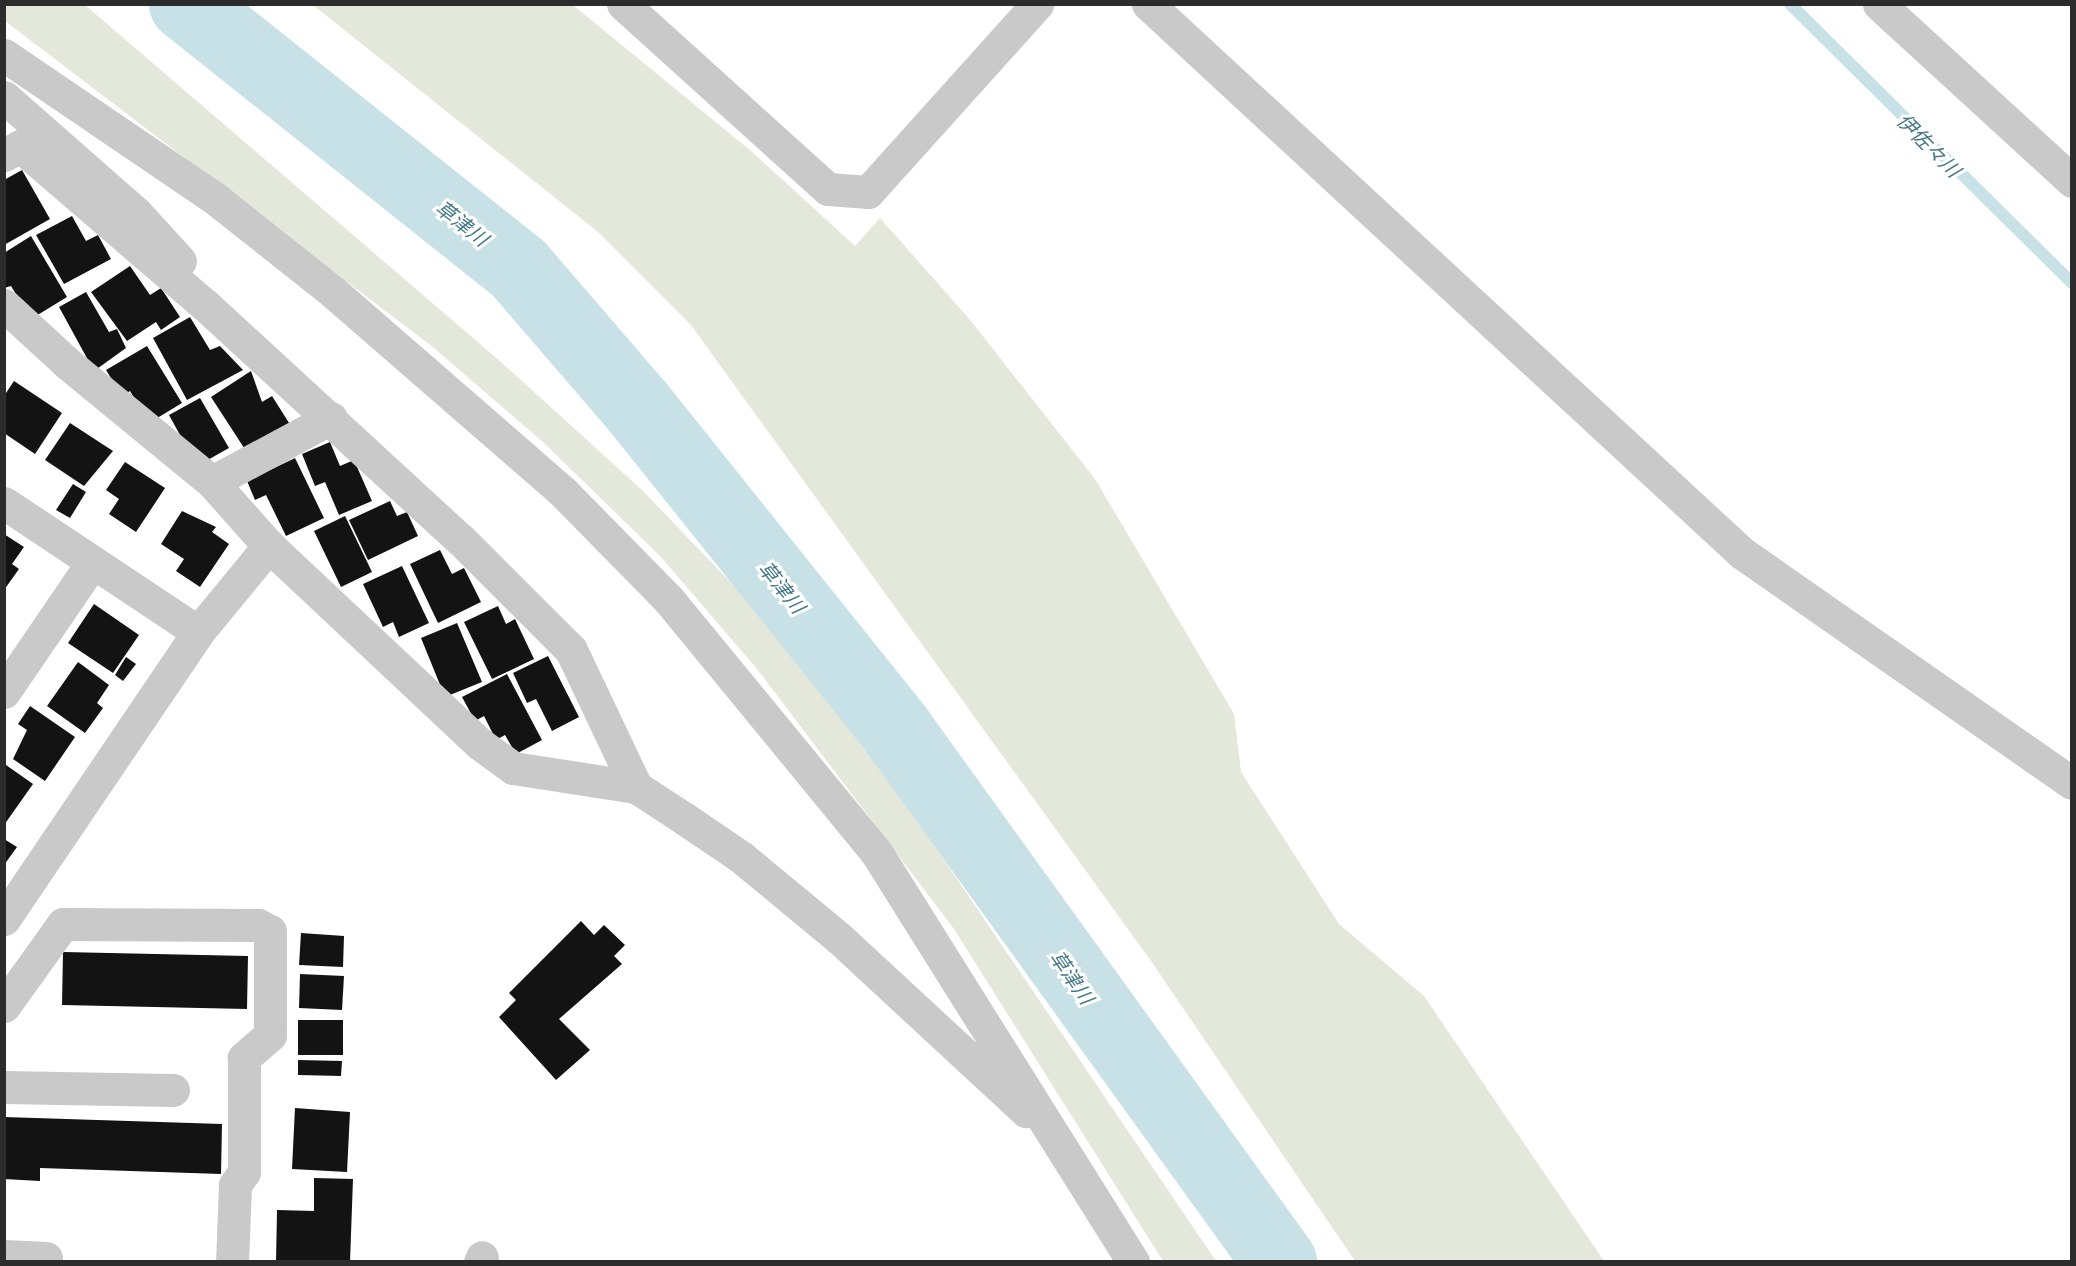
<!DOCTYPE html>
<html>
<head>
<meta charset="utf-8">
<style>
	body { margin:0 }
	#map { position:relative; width:2076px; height:1266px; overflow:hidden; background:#fff; font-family:"Golos Text","Noto Sans JP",sans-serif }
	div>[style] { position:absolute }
	.green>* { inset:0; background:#e4e8da }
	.stream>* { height:12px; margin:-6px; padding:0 6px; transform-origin:6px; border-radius:6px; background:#c8e1e6 }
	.river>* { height:74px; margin:-37px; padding:0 37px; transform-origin:37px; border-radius:37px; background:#c8e1e6 }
	.building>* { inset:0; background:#131313 }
	.minor>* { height:33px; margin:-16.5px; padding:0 16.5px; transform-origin:16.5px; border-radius:16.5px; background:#c9c9c9 }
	span { translate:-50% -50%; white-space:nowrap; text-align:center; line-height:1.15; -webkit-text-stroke:6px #fff; paint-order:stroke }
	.water-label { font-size:20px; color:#437884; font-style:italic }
	.frame { position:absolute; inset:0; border:6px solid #2c2c2c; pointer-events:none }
</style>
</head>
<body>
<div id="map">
	<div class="green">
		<div style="clip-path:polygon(5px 4px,85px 5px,501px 362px,642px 490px,767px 620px,877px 761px,1216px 1261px,1163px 1261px,954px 929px,757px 669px,661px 557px,545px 444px,434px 348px,5px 21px)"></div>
		<div style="clip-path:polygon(313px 5px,573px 5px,751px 151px,855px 246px,880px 218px,971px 321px,1095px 479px,1234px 714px,1241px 772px,1339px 924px,1424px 996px,1604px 1261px,1355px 1261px,1151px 961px,691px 325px,598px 232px)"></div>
	</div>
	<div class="stream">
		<div style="left:1790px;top:4px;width:397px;rotate:44.7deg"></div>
	</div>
	<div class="river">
		<div style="left:186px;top:4px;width:426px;rotate:38.5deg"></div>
		<div style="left:519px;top:269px;width:181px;rotate:49.3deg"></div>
		<div style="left:637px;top:406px;width:416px;rotate:51.3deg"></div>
		<div style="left:897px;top:731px;width:655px;rotate:54.2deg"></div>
	</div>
	<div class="building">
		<div style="clip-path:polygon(22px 170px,50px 219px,4px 245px,4px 180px)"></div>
		<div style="clip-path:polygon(72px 216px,86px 241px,98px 235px,111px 259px,64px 284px,36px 235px)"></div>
		<div style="clip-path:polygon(31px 236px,67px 297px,31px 319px,11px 286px,4px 288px,4px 253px)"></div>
		<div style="clip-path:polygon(130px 266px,150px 295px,161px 288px,180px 317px,161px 330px,156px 322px,127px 341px,91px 292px)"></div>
		<div style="clip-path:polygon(86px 292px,109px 332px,117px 329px,126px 348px,94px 371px,59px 307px)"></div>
		<div style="clip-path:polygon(190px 317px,210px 350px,220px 346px,243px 370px,187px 400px,153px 338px)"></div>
		<div style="clip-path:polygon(147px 346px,182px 403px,149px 423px,130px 391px,122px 396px,106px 370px)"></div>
		<div style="clip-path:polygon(251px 371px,262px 402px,272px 396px,291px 426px,248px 454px,211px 397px)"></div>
		<div style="clip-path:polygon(14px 381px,62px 413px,35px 454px,4px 433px,4px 396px)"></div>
		<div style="clip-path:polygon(200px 398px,229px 448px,197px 466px,169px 415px)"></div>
		<div style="clip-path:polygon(70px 423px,113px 451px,84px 486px,45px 460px)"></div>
		<div style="clip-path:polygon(330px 442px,340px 466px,354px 460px,372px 501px,339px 515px,325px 482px,315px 486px,302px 454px)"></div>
		<div style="clip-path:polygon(295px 458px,324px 518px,286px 536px,266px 495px,255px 500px,247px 481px)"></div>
		<div style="clip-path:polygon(125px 462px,165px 488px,136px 532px,109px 514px,119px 499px,106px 490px)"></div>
		<div style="clip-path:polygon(73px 484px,86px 492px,70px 518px,56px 510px)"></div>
		<div style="clip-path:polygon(390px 501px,397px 516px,407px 512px,418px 536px,368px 560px,349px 520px)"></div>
		<div style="clip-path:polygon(182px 511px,216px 527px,212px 532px,229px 544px,200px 587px,176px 571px,184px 559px,161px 544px)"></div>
		<div style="clip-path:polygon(345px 516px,372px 572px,341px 587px,314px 531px)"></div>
		<div style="clip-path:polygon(4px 534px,24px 547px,12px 564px,19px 569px,4px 590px)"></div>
		<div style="clip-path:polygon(440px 550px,452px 574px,464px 568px,481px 602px,438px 623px,410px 564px)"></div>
		<div style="clip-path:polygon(402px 566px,429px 623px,399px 637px,393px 622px,383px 627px,363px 584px)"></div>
		<div style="clip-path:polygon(94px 604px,139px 635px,113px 673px,68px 643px)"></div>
		<div style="clip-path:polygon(498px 606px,506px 624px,515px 619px,534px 659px,492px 679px,464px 622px)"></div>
		<div style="clip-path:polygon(457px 623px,482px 682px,445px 697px,421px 638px)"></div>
		<div style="clip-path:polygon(548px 656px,579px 717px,552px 731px,536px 699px,527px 703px,513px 673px)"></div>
		<div style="clip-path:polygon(126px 657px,136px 664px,123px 681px,115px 675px)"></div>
		<div style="clip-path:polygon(78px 662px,109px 685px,97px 703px,103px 708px,85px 733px,47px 706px)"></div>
		<div style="clip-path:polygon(507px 674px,542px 740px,516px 754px,505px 735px,496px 740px,484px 716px,475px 721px,462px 697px)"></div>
		<div style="clip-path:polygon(30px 706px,75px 737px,45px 781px,13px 759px,27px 730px,18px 724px)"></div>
		<div style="clip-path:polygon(6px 765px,33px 784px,4px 825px,4px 766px)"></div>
		<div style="clip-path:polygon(4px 839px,17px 847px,4px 865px)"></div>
		<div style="clip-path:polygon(581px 921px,594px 935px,604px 925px,625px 945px,614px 956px,622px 964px,559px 1019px,590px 1050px,556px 1080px,499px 1017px,516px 1000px,509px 993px)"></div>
		<div style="clip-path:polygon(301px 933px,344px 936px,343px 967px,299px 965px)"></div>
		<div style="clip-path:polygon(63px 952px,248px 956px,247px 1009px,62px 1005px)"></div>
		<div style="clip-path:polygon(300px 974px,344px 976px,342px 1010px,299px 1008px)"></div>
		<div style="clip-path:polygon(298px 1020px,343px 1020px,343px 1055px,298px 1055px)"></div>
		<div style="clip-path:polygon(298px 1060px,342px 1061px,341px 1076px,298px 1075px)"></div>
		<div style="clip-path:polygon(295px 1108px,350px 1112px,347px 1172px,292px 1169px)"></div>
		<div style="clip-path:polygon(4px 1117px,222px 1124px,221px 1174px,40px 1168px,40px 1181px,4px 1179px)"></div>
		<div style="clip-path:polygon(314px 1178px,353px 1179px,350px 1262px,276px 1262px,277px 1210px,314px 1211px)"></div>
	</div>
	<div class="minor">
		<div style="left:623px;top:4px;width:276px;rotate:42.1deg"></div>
		<div style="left:828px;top:189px;width:40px;rotate:4.3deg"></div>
		<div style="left:868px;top:192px;width:253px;rotate:-48deg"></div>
		<div style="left:1148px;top:4px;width:809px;rotate:42.75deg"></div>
		<div style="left:1742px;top:553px;width:402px;rotate:34.9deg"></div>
		<div style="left:1879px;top:4px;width:262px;rotate:42.5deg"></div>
		<div style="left:4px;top:55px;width:258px;rotate:34.2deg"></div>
		<div style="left:217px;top:200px;width:148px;rotate:38.4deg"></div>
		<div style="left:333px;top:292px;width:305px;rotate:41deg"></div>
		<div style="left:563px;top:492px;width:151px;rotate:45.5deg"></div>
		<div style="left:669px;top:600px;width:326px;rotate:50.6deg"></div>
		<div style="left:876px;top:852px;width:484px;rotate:57.9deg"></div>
		<div style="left:4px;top:97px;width:176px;rotate:41.3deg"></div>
		<div style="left:136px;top:213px;width:65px;rotate:47.5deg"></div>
		<div style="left:4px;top:155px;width:18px;rotate:-29deg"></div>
		<div style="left:20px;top:146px;width:243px;rotate:40.7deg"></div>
		<div style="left:204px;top:304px;width:348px;rotate:42.6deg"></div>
		<div style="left:460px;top:539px;width:157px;rotate:45deg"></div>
		<div style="left:571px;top:650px;width:152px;rotate:64.6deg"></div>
		<div style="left:4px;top:305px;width:86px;rotate:42.6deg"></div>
		<div style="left:67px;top:363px;width:188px;rotate:39.4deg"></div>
		<div style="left:212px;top:482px;width:86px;rotate:48.3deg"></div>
		<div style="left:269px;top:546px;width:289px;rotate:43.2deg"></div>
		<div style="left:480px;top:744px;width:41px;rotate:36deg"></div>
		<div style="left:513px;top:768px;width:124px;rotate:8.8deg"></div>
		<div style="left:636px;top:787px;width:59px;rotate:33.1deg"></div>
		<div style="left:685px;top:819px;width:68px;rotate:34.2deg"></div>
		<div style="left:741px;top:857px;width:127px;rotate:39.6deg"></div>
		<div style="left:839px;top:938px;width:255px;rotate:42.8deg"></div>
		<div style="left:212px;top:482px;width:135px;rotate:-28.3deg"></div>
		<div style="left:4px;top:503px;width:233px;rotate:33.6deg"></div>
		<div style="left:4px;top:692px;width:156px;rotate:-55.7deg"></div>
		<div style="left:4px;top:919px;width:346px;rotate:-55.9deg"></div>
		<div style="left:198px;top:632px;width:112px;rotate:-50.5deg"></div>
		<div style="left:4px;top:1006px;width:101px;rotate:-54.3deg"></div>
		<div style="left:63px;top:924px;width:195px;rotate:0.3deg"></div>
		<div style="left:258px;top:925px;width:13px;rotate:27deg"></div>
		<div style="left:270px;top:931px;width:104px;rotate:90deg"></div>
		<div style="left:270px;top:1035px;width:35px;rotate:139deg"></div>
		<div style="left:244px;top:1058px;width:114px;rotate:90deg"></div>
		<div style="left:244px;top:1172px;width:16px;rotate:125deg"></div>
		<div style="left:235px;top:1185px;width:77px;rotate:92.2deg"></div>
		<div style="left:4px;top:1087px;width:169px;rotate:1deg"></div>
		<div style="left:4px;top:1256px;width:42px;rotate:2.7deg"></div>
		<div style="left:480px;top:1262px;width:5px;rotate:-68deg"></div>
	</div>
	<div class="water-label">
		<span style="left:1929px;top:145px;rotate:45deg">伊佐々川</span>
		<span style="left:462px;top:223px;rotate:38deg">草津川</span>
		<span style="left:782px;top:587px;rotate:51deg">草津川</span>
		<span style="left:1072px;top:977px;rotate:55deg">草津川</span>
	</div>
	<div class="frame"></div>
</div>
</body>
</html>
